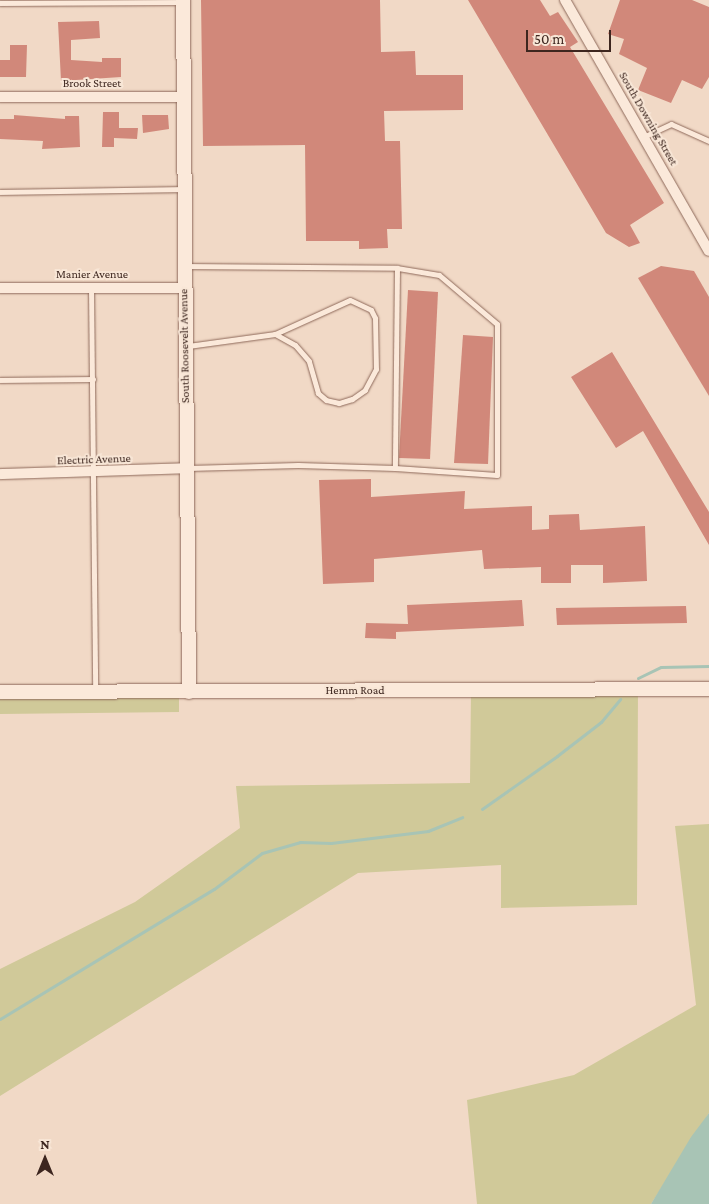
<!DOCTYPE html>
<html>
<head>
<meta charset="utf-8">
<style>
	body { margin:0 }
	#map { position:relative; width:709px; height:1204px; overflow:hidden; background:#f1d9c6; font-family:"Crimson Pro",serif }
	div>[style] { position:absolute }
	.green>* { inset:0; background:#d0c999 }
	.water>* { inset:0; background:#a8c4b5 }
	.stream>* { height:3px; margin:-1.5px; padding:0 1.5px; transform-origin:1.5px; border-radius:1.5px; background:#a8c4b5 }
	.building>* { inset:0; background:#d1887a }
	.roads { filter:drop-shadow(0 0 1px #8e695a) drop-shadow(0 0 1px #8e695a) }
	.lane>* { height:5px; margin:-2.5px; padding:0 2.5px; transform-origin:2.5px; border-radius:2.5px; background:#fbe9da }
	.street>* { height:10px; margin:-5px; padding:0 5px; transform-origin:5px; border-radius:5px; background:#fbe9da }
	.secondary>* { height:14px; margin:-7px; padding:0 7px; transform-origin:7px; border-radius:7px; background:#fbe9da }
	span { translate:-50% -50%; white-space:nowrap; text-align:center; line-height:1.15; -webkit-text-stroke:4px #f8e6d6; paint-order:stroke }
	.street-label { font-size:12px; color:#3d261f }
	.north { position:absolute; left:20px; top:1134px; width:50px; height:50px; -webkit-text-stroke:4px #f8e6d6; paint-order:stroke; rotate:0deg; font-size:14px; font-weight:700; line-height:20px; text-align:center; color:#3d261f }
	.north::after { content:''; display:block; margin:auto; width:18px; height:22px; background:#3d261f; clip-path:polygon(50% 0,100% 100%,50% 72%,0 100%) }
	.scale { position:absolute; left:526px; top:30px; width:85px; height:22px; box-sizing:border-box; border:2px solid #3d261f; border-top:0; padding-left:6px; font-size:15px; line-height:18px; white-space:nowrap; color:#3d261f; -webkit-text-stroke:4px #f8e6d6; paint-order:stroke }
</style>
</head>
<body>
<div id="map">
	<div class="green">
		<div style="clip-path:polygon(638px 690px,637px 905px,501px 908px,501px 865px,358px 873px,0 1096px,0 969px,135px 902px,240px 828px,236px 786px,470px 783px,471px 691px)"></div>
		<div style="clip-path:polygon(0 692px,179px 692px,179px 712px,0 714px)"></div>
		<div style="clip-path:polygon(709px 824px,709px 1113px,651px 1204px,477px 1204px,467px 1100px,574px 1075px,696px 1005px,675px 826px)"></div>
	</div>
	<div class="water">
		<div style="clip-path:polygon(709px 1113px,709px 1204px,651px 1204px,691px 1137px)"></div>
	</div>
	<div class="stream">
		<div style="left:638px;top:678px;width:25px;rotate:-26deg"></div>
		<div style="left:661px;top:667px;width:48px;rotate:-1.2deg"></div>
		<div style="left:482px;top:809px;width:92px;rotate:-35.2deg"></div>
		<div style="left:557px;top:756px;width:56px;rotate:-37.7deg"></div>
		<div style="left:601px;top:722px;width:30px;rotate:-50deg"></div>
		<div style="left:0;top:1019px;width:250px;rotate:-31.3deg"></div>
		<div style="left:214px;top:889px;width:60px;rotate:-36.9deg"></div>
		<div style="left:262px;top:853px;width:40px;rotate:-16deg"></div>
		<div style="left:300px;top:842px;width:31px;rotate:2deg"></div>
		<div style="left:331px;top:843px;width:98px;rotate:-7.1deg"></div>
		<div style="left:428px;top:831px;width:37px;rotate:-22deg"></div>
	</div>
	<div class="building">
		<div style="clip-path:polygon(201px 0,380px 0,381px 52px,415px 51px,416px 75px,463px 75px,463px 110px,384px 111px,385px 141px,400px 141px,402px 229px,387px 229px,388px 248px,359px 249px,359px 241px,306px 241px,305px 145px,203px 146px)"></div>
		<div style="clip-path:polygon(468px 0,540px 0,550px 16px,558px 12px,578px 42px,570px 47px,664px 203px,630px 225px,640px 243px,629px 247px,606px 233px)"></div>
		<div style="clip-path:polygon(620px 0,692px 0,709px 7px,709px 77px,702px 89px,682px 80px,671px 103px,638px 90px,647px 68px,619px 54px,624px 39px,608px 34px)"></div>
		<div style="clip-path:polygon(99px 21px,100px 38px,71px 40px,71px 60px,102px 62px,102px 58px,121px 58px,121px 77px,61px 81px,58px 22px)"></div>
		<div style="clip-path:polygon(10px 45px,27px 45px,26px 77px,0 77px,0 60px,10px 60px)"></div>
		<div style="clip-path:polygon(103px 112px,119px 112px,119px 128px,138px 128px,137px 139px,114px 138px,114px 147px,102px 147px)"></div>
		<div style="clip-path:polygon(14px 115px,65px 119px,65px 116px,79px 116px,80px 147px,42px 149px,43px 141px,0 139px,0 119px,14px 119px)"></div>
		<div style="clip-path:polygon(142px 115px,168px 115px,169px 129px,143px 133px)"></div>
		<div style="clip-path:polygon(661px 266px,694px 271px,709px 297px,709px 396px,638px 278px)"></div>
		<div style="clip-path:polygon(408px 290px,438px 292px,430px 459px,399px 458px)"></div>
		<div style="clip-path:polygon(463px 335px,493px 337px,488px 464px,454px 463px)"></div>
		<div style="clip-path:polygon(612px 352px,709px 512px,709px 545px,643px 431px,616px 448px,571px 377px)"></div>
		<div style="clip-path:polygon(371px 479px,371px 497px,465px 491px,464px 509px,532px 506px,532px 530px,549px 529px,549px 515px,579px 514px,580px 530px,645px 526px,647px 581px,603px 583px,603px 565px,571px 565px,571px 583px,541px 583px,541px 567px,484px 569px,482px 550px,374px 559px,374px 582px,323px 584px,319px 480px)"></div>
		<div style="clip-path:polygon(522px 600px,524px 626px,396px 632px,396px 639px,365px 638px,366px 623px,408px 624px,407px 605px)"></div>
		<div style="clip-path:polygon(686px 606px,687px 623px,557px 625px,556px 608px)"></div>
	</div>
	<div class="roads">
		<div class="lane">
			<div style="left:0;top:3px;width:183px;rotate:-0.3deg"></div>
			<div style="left:643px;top:137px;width:31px;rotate:-25deg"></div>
			<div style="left:671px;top:124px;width:42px;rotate:24.1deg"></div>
			<div style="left:0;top:192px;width:184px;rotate:-0.9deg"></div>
			<div style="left:185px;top:266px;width:212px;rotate:0.5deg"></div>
			<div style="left:397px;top:268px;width:200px;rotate:90.6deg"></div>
			<div style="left:395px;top:468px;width:97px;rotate:-178.2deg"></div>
			<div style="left:298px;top:465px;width:110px;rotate:178.4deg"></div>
			<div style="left:91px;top:288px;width:402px;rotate:89.4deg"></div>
			<div style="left:188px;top:346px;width:88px;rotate:-7.9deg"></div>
			<div style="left:275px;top:334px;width:82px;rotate:-24.4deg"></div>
			<div style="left:350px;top:300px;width:23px;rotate:25deg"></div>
			<div style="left:371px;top:310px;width:9px;rotate:63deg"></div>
			<div style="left:375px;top:318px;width:51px;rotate:88.9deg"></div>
			<div style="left:376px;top:369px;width:24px;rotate:118deg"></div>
			<div style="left:365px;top:390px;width:16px;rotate:145deg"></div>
			<div style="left:352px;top:399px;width:14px;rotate:163deg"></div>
			<div style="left:339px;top:403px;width:13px;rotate:-167deg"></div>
			<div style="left:326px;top:400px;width:11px;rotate:-139deg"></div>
			<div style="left:318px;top:393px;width:33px;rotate:-106deg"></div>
			<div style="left:309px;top:361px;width:21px;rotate:-131deg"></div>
			<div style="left:295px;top:345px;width:23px;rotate:-151deg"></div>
			<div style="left:0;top:380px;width:93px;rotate:-0.6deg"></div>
			<div style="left:395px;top:468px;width:102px;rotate:3.9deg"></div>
			<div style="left:497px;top:475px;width:151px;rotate:-90deg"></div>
			<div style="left:497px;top:324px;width:76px;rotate:-139.8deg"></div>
			<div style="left:439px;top:275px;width:43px;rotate:-170.5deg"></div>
		</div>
		<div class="street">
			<div style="left:565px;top:0;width:289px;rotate:60.2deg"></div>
			<div style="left:0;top:97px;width:185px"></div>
			<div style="left:0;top:288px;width:184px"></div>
			<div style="left:0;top:474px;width:188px;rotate:-1.8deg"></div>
		</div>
		<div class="secondary">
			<div style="left:183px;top:0;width:692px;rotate:89.5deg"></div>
			<div style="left:0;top:692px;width:709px;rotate:-0.24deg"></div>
		</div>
	</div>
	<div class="street-label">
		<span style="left:92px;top:84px">Brook Street</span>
		<span style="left:648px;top:119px;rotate:60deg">South Downing Street</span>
		<span style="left:92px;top:275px">Manier Avenue</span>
		<span style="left:185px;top:346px;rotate:-91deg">South Roosevelt Avenue</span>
		<span style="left:94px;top:460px;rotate:-2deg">Electric Avenue</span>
		<span style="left:355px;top:691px">Hemm Road</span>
	</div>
	<div class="north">N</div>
	<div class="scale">50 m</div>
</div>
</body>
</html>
